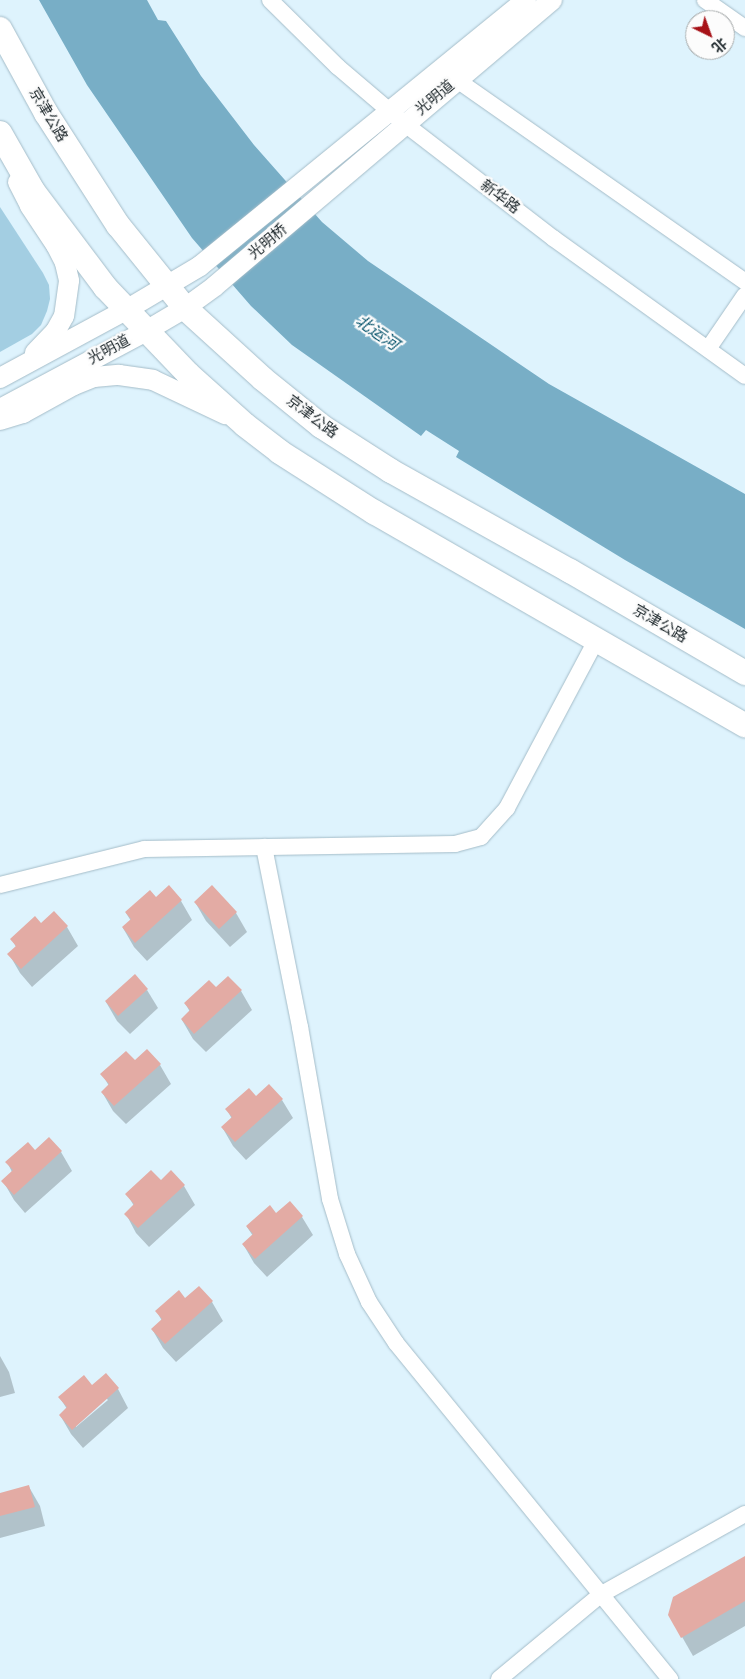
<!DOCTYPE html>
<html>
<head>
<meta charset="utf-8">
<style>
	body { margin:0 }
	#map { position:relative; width:745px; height:1679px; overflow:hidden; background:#def3fd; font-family:"DejaVu Sans","Noto Sans SC",sans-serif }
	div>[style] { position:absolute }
	.green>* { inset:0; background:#a3cee2 }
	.water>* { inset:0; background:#78aec6 }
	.shadow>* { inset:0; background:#0003 }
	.building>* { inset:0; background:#e3aba4 }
	.roads { filter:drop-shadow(0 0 1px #a4bcc8) drop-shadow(0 0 1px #a4bcc8) }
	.minor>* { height:16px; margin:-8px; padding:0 8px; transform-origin:8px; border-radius:8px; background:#fff }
	.major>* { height:20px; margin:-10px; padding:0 10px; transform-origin:10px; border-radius:10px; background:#fff }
	.highway>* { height:24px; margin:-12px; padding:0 12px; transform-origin:12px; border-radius:12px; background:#fff }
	span { translate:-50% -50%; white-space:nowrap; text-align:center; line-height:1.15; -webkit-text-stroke:4.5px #fcfcfc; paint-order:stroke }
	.street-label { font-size:15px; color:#1d272b }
	.water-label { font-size:16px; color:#03516a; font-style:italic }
	.north { position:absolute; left:685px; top:10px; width:50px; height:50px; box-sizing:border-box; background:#fcfcfc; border:1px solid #a3a7a8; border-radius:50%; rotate:138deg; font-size:14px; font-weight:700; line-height:20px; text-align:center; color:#1d272b }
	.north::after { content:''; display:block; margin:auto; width:18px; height:22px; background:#a71218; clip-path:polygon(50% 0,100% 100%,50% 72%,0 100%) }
</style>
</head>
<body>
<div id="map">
	<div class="green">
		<div style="clip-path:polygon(0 207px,43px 273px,49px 285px,50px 299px,47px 311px,41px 325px,32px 334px,0 352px)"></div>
	</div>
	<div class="water">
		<div style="clip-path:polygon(39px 0,147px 0,158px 20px,166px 21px,201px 76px,254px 145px,322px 222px,368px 261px,549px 384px,745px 494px,745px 629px,625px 560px,456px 457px,459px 451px,426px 430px,421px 436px,292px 345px,251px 306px,192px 238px,87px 85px)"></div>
	</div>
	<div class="shadow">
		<div style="clip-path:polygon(212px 886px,236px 913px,247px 932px,230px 947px,206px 921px,195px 902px)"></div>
		<div style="clip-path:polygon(169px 887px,181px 901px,192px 920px,147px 961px,134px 947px,123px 928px,131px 921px,126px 913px,156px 898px)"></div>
		<div style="clip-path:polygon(54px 913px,67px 927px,78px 946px,32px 987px,20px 973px,9px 954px,16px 947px,12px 939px,41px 925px)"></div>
		<div style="clip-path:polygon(216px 989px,241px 991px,252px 1010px,206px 1052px,193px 1039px,182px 1020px,190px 1012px,185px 1003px)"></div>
		<div style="clip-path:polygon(147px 990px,158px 1008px,130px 1034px,117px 1021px,106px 1002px)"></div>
		<div style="clip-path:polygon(135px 1062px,160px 1065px,171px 1084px,126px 1124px,113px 1111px,102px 1092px,109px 1086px,102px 1074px)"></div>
		<div style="clip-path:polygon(282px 1100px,293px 1118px,246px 1160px,233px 1146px,222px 1127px,232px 1119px,227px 1110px)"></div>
		<div style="clip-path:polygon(35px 1152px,61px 1152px,72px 1171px,25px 1213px,14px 1200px,3px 1181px,12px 1172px,7px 1162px)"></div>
		<div style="clip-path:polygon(161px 1182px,184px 1186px,195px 1205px,149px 1247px,136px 1233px,126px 1214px,134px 1206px,127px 1194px)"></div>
		<div style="clip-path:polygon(290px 1202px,302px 1217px,313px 1235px,267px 1277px,254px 1263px,243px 1244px,253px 1236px,247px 1227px,276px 1214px)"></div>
		<div style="clip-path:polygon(185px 1299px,212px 1302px,223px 1321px,176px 1362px,163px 1348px,152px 1329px,162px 1321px,157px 1312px)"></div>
		<div style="clip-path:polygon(0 1356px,9px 1372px,15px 1393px,0 1397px)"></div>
		<div style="clip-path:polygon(evenodd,92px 1387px,118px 1389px,128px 1408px,83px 1448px,71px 1434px,60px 1415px,67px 1409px,60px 1398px,92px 1387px,106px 1398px,108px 1400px,76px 1427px,76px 1424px,106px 1398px)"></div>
		<div style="clip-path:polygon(29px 1487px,40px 1506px,45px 1526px,0 1538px,0 1494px)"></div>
		<div style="clip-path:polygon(745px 1557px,745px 1626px,693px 1656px,669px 1614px)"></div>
	</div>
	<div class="building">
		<div style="clip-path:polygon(169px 885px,182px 900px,135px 943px,122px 927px,131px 919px,125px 912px,150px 890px,156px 897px)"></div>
		<div style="clip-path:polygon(212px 885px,237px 912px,219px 929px,194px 902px)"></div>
		<div style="clip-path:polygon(54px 911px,68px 926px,21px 969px,7px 954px,16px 946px,10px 939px,35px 916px,41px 923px)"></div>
		<div style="clip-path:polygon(135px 974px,148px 989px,118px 1016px,105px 1001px)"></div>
		<div style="clip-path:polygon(228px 976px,242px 990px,194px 1034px,181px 1019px,190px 1010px,184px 1003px,209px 980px,216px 987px)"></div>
		<div style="clip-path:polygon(147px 1049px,161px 1064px,114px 1106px,101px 1092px,109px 1084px,100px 1074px,126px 1051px,135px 1060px)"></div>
		<div style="clip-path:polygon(269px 1084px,283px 1099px,235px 1142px,221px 1127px,232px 1117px,225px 1109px,249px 1088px,256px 1096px)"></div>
		<div style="clip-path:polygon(49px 1137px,62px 1151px,14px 1195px,1px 1181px,13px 1170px,5px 1162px,28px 1142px,35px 1150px)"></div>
		<div style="clip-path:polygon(151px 1170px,161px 1180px,171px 1170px,185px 1185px,138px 1228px,124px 1214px,134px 1204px,125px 1194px)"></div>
		<div style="clip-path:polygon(290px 1201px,303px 1216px,255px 1259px,242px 1244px,253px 1234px,246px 1226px,270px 1205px,276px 1213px)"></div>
		<div style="clip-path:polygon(199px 1286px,213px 1301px,165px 1344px,151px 1329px,162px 1319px,155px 1311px,179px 1290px,185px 1298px)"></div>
		<div style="clip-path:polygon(106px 1373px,119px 1388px,72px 1430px,59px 1415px,67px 1407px,58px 1397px,84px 1375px,92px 1385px)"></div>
		<div style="clip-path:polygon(29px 1485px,35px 1507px,0 1516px,0 1493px)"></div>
		<div style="clip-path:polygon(745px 1556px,745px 1601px,681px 1638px,668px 1615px,673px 1597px)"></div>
	</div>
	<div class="roads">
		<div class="minor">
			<div style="left:270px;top:0;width:95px;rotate:44.6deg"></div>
			<div style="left:338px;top:67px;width:88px;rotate:40.4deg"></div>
			<div style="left:405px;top:124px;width:187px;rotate:37.6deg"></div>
			<div style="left:553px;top:238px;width:236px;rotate:35.7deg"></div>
			<div style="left:705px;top:0;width:49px;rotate:35deg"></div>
			<div style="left:457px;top:80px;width:352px;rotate:35deg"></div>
			<div style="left:708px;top:349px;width:65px;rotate:-55.6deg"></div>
			<div style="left:264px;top:847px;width:184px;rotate:78.7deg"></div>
			<div style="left:300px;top:1027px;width:175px;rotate:80.1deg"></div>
			<div style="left:330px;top:1199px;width:58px;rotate:72.8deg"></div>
			<div style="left:347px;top:1254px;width:53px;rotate:65.4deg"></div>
			<div style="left:369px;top:1302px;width:49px;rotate:56.6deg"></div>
			<div style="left:396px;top:1343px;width:434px;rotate:50.8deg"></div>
			<div style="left:0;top:885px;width:148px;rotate:-14deg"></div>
			<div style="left:144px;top:849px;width:311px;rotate:-0.9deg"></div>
			<div style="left:455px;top:844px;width:27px;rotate:-15deg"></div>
			<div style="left:481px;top:837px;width:39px;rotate:-48deg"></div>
			<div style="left:507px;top:808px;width:191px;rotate:-62deg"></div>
			<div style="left:499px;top:1679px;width:131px;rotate:-39.7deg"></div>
			<div style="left:600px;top:1595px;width:166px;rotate:-29.2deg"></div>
		</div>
		<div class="major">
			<div style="left:18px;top:182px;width:27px;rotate:63deg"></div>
			<div style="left:30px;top:206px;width:47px;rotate:56.3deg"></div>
			<div style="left:56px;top:245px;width:20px;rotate:63deg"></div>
			<div style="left:65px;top:263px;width:18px;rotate:77deg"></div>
			<div style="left:69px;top:281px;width:35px;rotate:98deg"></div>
			<div style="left:64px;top:316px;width:18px;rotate:119deg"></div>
			<div style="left:55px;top:332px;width:29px;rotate:134deg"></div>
			<div style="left:0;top:378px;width:143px;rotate:-28.4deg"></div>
			<div style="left:126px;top:310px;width:86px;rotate:-30.7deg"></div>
			<div style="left:200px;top:266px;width:421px;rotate:-39.2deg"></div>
			<div style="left:0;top:409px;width:166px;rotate:-28.1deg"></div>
			<div style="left:146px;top:331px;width:45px;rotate:-30.5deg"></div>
			<div style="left:185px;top:308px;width:37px;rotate:-36deg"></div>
			<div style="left:215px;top:286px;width:442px;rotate:-40.3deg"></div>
			<div style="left:0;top:420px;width:24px;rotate:-17deg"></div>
			<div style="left:23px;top:413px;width:58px;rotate:-28.8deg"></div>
			<div style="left:74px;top:385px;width:22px;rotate:-22deg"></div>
			<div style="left:94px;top:377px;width:25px;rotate:-5deg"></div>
			<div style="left:119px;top:375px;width:34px;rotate:8deg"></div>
			<div style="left:153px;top:380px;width:80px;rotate:25.3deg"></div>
		</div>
		<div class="highway">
			<div style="left:0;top:29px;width:96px;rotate:61.3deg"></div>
			<div style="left:46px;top:113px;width:133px;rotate:57.3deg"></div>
			<div style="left:118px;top:225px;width:107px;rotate:51.1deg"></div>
			<div style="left:185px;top:308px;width:105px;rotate:42.3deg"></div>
			<div style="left:263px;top:379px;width:75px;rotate:39deg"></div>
			<div style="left:321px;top:426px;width:83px;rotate:32.7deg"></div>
			<div style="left:391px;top:471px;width:205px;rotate:29.2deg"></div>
			<div style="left:570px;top:571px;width:203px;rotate:30.2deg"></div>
			<div style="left:0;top:133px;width:67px;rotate:60.4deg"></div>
			<div style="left:33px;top:191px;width:120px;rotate:53.1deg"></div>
			<div style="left:105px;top:287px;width:120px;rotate:46.3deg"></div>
			<div style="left:188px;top:374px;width:76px;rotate:41.8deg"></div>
			<div style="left:245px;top:425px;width:44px;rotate:37.6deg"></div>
			<div style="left:280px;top:452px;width:112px;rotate:32.6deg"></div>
			<div style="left:374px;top:512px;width:428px;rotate:29.9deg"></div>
		</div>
	</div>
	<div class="street-label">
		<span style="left:435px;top:98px;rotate:-40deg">光明道</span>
		<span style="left:48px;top:115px;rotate:59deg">京津公路</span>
		<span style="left:500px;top:197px;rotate:37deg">新华路</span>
		<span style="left:268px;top:242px;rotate:-40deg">光明桥</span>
		<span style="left:109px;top:350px;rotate:-28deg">光明道</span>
		<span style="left:312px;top:417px;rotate:37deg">京津公路</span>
		<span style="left:660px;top:624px;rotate:30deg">京津公路</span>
	</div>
	<div class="water-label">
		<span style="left:377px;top:333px;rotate:35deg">北运河</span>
	</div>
	<div class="north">北</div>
</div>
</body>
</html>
